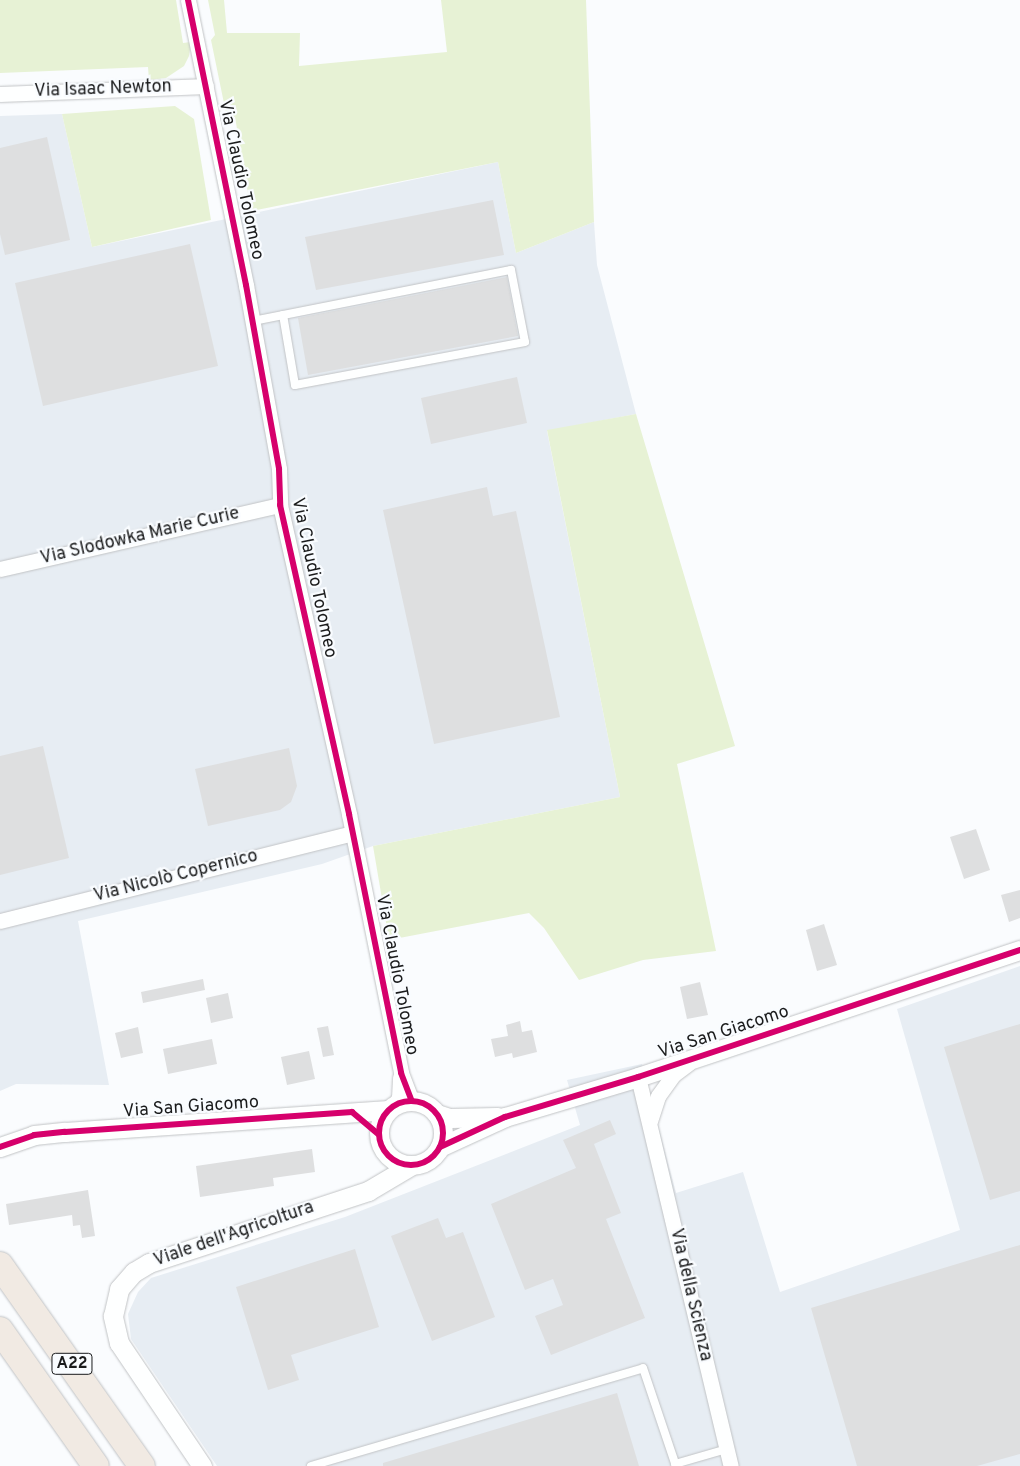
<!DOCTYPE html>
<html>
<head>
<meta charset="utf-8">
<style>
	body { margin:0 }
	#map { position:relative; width:1020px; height:1466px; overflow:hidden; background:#fafcfe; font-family:Overpass,sans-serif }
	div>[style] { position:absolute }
	.built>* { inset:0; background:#e7edf3 }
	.green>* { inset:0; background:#e7f2d5 }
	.building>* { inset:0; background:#dedfe0 }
	.roads { filter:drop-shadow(0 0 1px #c1c3c5) drop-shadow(0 0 1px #c1c3c5) }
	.service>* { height:8px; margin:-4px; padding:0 4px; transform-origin:4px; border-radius:4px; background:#feffff }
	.minor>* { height:15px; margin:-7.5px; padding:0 7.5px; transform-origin:7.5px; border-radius:7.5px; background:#feffff }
	.tertiary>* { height:19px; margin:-9.5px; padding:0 9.5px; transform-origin:9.5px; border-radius:9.5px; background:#feffff }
	.tertiary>.ring { margin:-9.5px; padding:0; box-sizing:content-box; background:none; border:19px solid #feffff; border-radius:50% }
	.motorway>* { height:26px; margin:-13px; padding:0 13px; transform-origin:13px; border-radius:13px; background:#f1eae3 }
	.cycleway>* { height:6px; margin:-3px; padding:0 3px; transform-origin:3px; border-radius:3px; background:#d6006c }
	.cycleway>.ring { margin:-3px; padding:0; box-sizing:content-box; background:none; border:6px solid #d6006c; border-radius:50% }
	span { translate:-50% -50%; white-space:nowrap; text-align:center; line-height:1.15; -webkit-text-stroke:4.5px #f9fcff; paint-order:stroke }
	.shield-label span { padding:1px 4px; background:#f9fcff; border:1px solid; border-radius:4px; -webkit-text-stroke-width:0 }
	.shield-label { font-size:16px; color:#1a1b1c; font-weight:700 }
	.street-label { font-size:18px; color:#1a1b1c }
</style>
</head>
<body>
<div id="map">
	<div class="built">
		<div style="clip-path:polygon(62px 114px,92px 247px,498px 162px,516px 253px,594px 222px,597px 265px,636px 414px,547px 431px,620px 797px,373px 846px,322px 864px,78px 921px,109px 1085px,16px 1084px,0 1091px,0 116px)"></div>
		<div style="clip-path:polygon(1020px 966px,1020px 1466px,217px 1466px,131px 1339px,128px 1314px,138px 1292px,151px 1278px,345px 1217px,580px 1125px,567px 1080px,642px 1064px,676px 1193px,743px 1172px,780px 1292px,960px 1230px,897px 1009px)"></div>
	</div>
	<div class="green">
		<div style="clip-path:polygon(0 0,176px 0,183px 43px,191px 42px,189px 56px,184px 66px,166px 78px,149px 80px,148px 67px,0 73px)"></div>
		<div style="clip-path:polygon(208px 0,224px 0,227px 33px,300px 33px,299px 66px,447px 52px,441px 0,586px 0,594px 222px,516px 253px,498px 162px,251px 211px,235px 117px,227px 118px,211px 40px,215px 35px)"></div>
		<div style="clip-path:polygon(175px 106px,194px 119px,211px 220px,92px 247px,62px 114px)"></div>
		<div style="clip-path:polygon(636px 414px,735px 746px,677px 764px,716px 951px,643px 960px,579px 980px,544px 928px,529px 913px,389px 940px,373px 846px,620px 797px,547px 430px)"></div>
	</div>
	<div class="building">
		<div style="clip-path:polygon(47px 137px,70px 240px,5px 255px,0 234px,0 148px)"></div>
		<div style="clip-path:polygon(493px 200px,504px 255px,316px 290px,305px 237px)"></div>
		<div style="clip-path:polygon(190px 244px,218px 366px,43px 406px,15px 283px)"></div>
		<div style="clip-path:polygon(507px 277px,518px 336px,308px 375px,298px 318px)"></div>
		<div style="clip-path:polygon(517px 377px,527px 423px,431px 444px,421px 398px)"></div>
		<div style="clip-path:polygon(487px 487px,493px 516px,516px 511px,560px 717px,434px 744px,383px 510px)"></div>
		<div style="clip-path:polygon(43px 746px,69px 858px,0 875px,0 756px)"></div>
		<div style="clip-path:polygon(289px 748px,297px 786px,291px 802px,280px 810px,208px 826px,195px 769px)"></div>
		<div style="clip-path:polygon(976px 829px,990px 870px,964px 879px,950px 837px)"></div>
		<div style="clip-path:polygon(1020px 890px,1020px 918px,1009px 922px,1001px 895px)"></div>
		<div style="clip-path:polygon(824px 924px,837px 965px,817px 971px,806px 930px)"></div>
		<div style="clip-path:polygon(203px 979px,205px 990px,143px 1003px,141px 992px)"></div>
		<div style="clip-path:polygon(700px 982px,708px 1015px,687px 1019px,680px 987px)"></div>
		<div style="clip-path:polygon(228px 993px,233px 1018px,211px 1023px,206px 998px)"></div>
		<div style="clip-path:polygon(520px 1021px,522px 1032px,532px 1030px,537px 1052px,513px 1058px,512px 1053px,495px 1057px,491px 1039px,508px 1036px,506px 1025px)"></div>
		<div style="clip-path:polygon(1020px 1024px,1020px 1191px,990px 1200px,944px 1047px)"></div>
		<div style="clip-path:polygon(328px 1026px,334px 1055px,323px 1057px,317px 1028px)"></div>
		<div style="clip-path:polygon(138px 1027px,143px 1053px,121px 1058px,115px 1033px)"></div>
		<div style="clip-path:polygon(212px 1039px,217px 1064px,168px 1074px,163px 1049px)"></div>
		<div style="clip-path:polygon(309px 1051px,315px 1079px,287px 1085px,281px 1057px)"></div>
		<div style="clip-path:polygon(610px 1120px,616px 1134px,594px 1144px,621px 1213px,606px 1219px,645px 1318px,551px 1355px,535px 1316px,563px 1305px,553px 1279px,525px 1290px,491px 1204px,576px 1168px,563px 1140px)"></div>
		<div style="clip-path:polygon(312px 1149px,315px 1172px,273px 1178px,274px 1186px,200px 1197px,196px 1166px)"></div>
		<div style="clip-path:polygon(88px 1190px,95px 1236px,82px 1238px,80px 1225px,73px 1226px,72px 1215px,9px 1225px,6px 1204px)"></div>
		<div style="clip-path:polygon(438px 1218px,446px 1238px,463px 1232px,495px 1317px,432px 1341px,391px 1236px)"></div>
		<div style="clip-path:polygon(1020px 1245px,1020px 1454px,977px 1466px,857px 1466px,811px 1308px)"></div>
		<div style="clip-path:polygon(355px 1249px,379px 1327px,291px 1355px,299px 1380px,268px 1390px,236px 1287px)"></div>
		<div style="clip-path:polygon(617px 1393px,639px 1466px,383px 1466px,383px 1463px)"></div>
	</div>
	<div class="roads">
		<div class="service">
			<div style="left:253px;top:321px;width:263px;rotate:-11.2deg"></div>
			<div style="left:511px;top:270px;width:73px;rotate:79deg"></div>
			<div style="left:525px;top:342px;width:234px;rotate:169.4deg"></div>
			<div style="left:295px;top:385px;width:71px;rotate:-99.7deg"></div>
			<div style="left:675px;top:1464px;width:54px;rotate:-16.1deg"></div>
			<div style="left:311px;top:1466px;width:346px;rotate:-16.4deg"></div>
			<div style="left:643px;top:1368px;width:103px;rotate:71.4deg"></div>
		</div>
		<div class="minor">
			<div style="left:188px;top:0;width:291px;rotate:78.5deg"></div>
			<div style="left:246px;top:285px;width:187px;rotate:79.8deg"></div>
			<div style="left:279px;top:469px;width:36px;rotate:88deg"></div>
			<div style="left:280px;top:505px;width:317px;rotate:77.4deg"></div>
			<div style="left:349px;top:814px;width:264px;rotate:78.6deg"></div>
			<div style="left:401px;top:1073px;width:30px;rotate:69deg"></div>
			<div style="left:0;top:94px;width:206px;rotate:-2.2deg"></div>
			<div style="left:0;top:569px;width:287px;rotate:-12.9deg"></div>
			<div style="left:0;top:921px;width:363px;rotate:-14deg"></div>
			<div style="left:638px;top:1077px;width:400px;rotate:76.6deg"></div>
			<div style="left:393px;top:1106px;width:10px;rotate:-53deg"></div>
			<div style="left:399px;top:1098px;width:21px;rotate:-87deg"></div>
			<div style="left:650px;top:1121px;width:26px;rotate:-72deg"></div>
			<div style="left:658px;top:1096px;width:26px;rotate:-54deg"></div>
			<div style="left:673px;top:1075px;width:20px;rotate:-37deg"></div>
		</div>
		<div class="tertiary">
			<div class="ring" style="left:379px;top:1101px;width:45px;height:45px"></div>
			<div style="left:437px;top:1114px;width:13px;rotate:18deg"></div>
			<div style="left:449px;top:1118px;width:49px;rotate:-1.2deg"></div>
			<div style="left:0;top:1147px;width:36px;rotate:-19deg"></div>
			<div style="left:34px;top:1135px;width:31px;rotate:-6deg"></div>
			<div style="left:65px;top:1132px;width:324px;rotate:-3.9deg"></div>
			<div style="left:440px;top:1147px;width:72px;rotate:-24.8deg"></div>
			<div style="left:505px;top:1117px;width:139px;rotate:-16.7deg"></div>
			<div style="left:638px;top:1077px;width:403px;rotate:-18.4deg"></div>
			<div style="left:202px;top:1466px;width:148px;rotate:-124deg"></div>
			<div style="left:119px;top:1343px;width:28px;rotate:-103deg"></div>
			<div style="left:113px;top:1316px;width:28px;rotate:-77deg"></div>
			<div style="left:119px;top:1289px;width:23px;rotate:-49deg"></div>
			<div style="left:134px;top:1272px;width:17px;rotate:-31deg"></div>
			<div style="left:149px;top:1263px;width:231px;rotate:-18.2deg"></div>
			<div style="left:368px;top:1191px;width:51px;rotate:-30.6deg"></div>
		</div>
		<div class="motorway">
			<div style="left:0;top:1265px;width:246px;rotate:54.8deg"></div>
			<div style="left:0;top:1330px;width:166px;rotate:54.8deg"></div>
		</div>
	</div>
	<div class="cycleway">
		<div style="left:188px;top:0;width:291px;rotate:78.5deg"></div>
		<div style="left:246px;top:285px;width:187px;rotate:79.8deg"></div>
		<div style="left:279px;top:469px;width:36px;rotate:88deg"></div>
		<div style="left:280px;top:505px;width:317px;rotate:77.4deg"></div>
		<div style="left:349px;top:814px;width:264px;rotate:78.6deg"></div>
		<div style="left:401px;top:1073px;width:30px;rotate:69deg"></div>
		<div class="ring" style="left:379px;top:1101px;width:58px;height:58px"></div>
		<div style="left:0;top:1147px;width:36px;rotate:-19deg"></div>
		<div style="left:34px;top:1135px;width:31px;rotate:-6deg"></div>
		<div style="left:65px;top:1132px;width:288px;rotate:-4deg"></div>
		<div style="left:352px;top:1112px;width:34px;rotate:40deg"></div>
		<div style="left:440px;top:1147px;width:72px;rotate:-24.8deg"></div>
		<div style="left:505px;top:1117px;width:139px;rotate:-16.7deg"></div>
		<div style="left:638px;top:1077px;width:403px;rotate:-18.4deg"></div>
	</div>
	<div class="shield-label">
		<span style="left:72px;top:1364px">A22</span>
	</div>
	<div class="street-label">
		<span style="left:103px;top:90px;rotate:-2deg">Via Isaac Newton</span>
		<span style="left:240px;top:180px;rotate:78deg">Via Claudio Tolomeo</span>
		<span style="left:140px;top:537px;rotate:-13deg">Via Slodowka Marie Curie</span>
		<span style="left:313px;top:578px;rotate:78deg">Via Claudio Tolomeo</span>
		<span style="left:176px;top:877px;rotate:-14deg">Via Nicolò Copernico</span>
		<span style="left:396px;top:975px;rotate:79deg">Via Claudio Tolomeo</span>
		<span style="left:724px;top:1033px;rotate:-18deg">Via San Giacomo</span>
		<span style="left:191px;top:1108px;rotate:-4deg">Via San Giacomo</span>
		<span style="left:234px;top:1235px;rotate:-19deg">Viale dell'Agricoltura</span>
		<span style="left:690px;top:1295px;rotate:77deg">Via della Scienza</span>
	</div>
</div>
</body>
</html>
